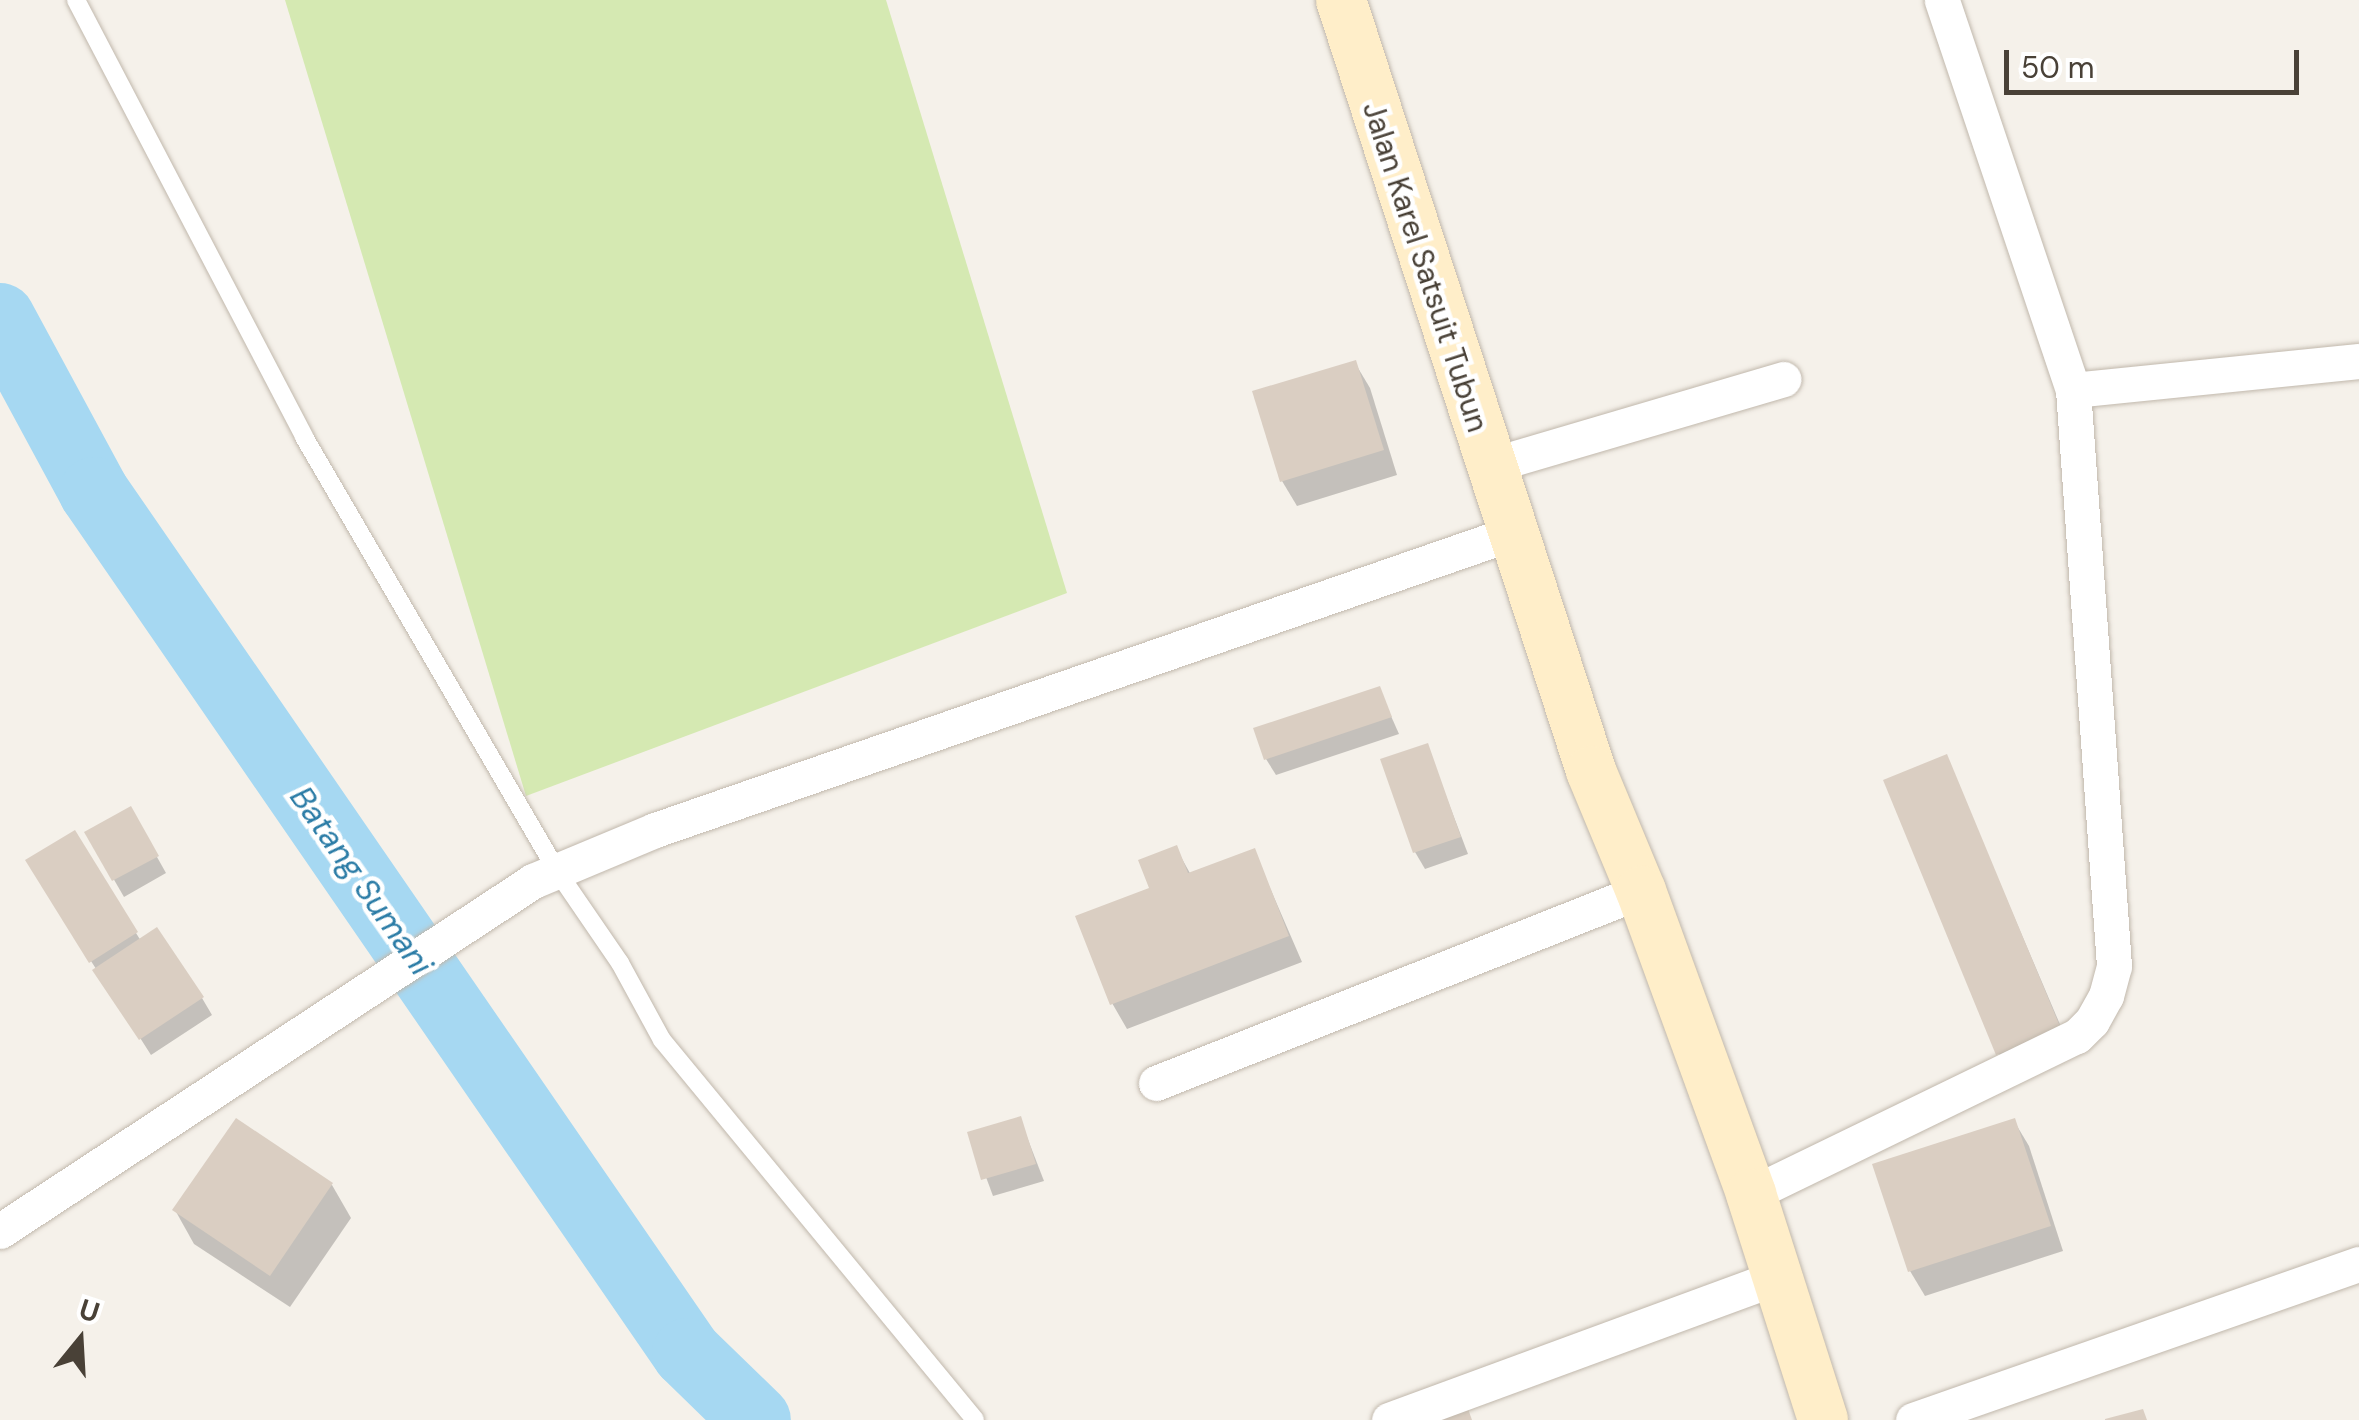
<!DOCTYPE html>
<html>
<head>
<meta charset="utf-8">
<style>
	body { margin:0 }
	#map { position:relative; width:2359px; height:1420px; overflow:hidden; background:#f5f1ea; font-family:"DM Sans",sans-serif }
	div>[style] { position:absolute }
	.green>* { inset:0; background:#d5e9b2 }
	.shadow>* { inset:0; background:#0003 }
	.river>* { height:70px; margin:-35px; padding:0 35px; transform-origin:35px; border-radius:35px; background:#a6d8f2 }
	.building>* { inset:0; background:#dacec2 }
	.roads { filter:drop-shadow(0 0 2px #c1b8ac) drop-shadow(0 0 2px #c1b8ac) }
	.lane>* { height:18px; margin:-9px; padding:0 9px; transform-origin:9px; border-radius:9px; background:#fff }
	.street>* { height:35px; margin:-17.5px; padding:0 17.5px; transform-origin:17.5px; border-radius:17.5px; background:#fff }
	.secondary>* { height:50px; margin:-25px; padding:0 25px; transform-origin:25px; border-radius:25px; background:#ffeec9 }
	span { translate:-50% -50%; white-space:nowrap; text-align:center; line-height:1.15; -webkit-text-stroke:9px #fff; paint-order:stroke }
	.street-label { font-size:30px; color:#494137 }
	.water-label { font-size:32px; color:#2b7ca6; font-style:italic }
	.north { position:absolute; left:30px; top:1290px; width:100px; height:100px; -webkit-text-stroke:8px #fff; paint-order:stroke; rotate:18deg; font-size:28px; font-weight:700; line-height:40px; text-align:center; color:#494137 }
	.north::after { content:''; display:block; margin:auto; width:35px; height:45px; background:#494137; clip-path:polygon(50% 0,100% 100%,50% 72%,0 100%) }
	.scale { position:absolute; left:2004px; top:50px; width:295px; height:45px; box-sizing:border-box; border:5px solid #494137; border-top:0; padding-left:12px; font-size:30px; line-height:35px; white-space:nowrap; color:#494137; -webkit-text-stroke:8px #fff; paint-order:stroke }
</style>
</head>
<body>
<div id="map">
	<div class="green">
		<div style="clip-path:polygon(285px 0,886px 0,1067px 593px,526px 796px)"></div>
	</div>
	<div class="shadow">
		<div style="clip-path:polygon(1355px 363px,1370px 388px,1397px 475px,1297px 506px,1282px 481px)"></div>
		<div style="clip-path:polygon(1379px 689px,1399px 734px,1276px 775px,1266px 759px)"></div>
		<div style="clip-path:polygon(1427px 746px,1468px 854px,1425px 869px,1415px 852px)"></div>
		<div style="clip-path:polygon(1946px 757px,2073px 1055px,2013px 1079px,1999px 1054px)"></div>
		<div style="clip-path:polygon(130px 809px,166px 873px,124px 897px,87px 833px)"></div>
		<div style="clip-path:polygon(74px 834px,141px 941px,202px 998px,212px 1015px,151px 1055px,38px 878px)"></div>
		<div style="clip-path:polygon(1176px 848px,1191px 875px,1254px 851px,1302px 962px,1127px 1029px,1112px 1003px)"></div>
		<div style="clip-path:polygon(1020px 1119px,1044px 1181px,993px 1196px,970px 1134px)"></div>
		<div style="clip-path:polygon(2014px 1121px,2029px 1146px,2063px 1251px,1925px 1296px,1910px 1271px)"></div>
		<div style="clip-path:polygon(332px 1185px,351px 1218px,290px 1307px,194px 1244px,175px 1210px)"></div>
	</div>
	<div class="river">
		<div style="left:0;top:318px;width:198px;rotate:61.6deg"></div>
		<div style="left:94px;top:492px;width:1045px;rotate:55.44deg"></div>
		<div style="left:687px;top:1353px;width:96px;rotate:44.2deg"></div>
	</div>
	<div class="building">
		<div style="clip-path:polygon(1356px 360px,1384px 450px,1280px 482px,1252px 391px)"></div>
		<div style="clip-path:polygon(1380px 686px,1392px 717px,1264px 760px,1253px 728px)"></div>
		<div style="clip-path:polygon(1428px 743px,1461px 837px,1413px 853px,1380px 759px)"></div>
		<div style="clip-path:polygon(1947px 754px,2061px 1029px,1996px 1055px,1883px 780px)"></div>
		<div style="clip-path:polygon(131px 806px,159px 856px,112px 881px,84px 832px)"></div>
		<div style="clip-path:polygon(75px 830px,138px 932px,89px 963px,25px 860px)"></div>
		<div style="clip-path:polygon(1177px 845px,1188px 873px,1255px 848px,1289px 936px,1110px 1005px,1075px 916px,1149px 888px,1138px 860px)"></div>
		<div style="clip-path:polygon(157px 927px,204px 997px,139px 1040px,92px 970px)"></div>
		<div style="clip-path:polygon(1021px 1116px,1036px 1164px,981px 1180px,967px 1132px)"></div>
		<div style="clip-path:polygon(236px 1118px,333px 1183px,270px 1276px,172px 1210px)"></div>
		<div style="clip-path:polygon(2015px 1118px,2051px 1226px,1908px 1272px,1872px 1164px)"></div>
		<div style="clip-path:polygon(1467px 1406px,1472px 1420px,1430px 1420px)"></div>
		<div style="clip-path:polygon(2143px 1409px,2147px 1420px,2105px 1420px,2105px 1419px)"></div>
	</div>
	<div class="roads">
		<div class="lane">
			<div style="left:76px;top:0;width:493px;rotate:62.4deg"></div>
			<div style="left:304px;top:437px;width:502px;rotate:59.76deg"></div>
			<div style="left:557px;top:871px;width:112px;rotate:55.6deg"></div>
			<div style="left:620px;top:963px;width:88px;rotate:61.4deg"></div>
			<div style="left:662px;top:1040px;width:492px;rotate:50.5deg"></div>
		</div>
		<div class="street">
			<div style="left:2073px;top:390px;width:287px;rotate:-5.8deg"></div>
			<div style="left:1488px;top:466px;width:308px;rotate:-16.4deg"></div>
			<div style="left:1156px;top:1083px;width:522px;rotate:-21.6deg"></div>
			<div style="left:1751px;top:1194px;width:362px;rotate:-25.9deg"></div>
			<div style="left:2077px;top:1036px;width:21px;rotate:-45deg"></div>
			<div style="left:2092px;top:1021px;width:29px;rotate:-61deg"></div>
			<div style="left:2106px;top:996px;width:31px;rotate:-75deg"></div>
			<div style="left:2114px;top:966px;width:577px;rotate:-94.07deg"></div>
			<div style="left:2073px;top:390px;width:411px;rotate:-108.6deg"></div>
			<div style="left:0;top:1231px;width:638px;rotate:-33.29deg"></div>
			<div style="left:533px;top:881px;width:132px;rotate:-22.7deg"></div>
			<div style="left:655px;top:830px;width:907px;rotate:-19.11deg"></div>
			<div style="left:1389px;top:1420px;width:414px;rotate:-20.2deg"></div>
			<div style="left:1913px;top:1420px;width:472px;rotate:-19.3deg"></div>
		</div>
		<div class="secondary">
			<div style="left:1341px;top:0;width:811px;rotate:72.03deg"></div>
			<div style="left:1591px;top:771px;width:130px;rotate:67.4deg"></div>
			<div style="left:1641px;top:891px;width:322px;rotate:70deg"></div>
			<div style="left:1751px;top:1194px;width:237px;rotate:72.3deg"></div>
		</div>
	</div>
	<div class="street-label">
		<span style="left:1425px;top:267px;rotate:72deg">Jalan Karel Satsuit Tubun</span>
	</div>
	<div class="water-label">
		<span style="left:361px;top:881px;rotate:55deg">Batang Sumani</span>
	</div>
	<div class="north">U</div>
	<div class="scale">50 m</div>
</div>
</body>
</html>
